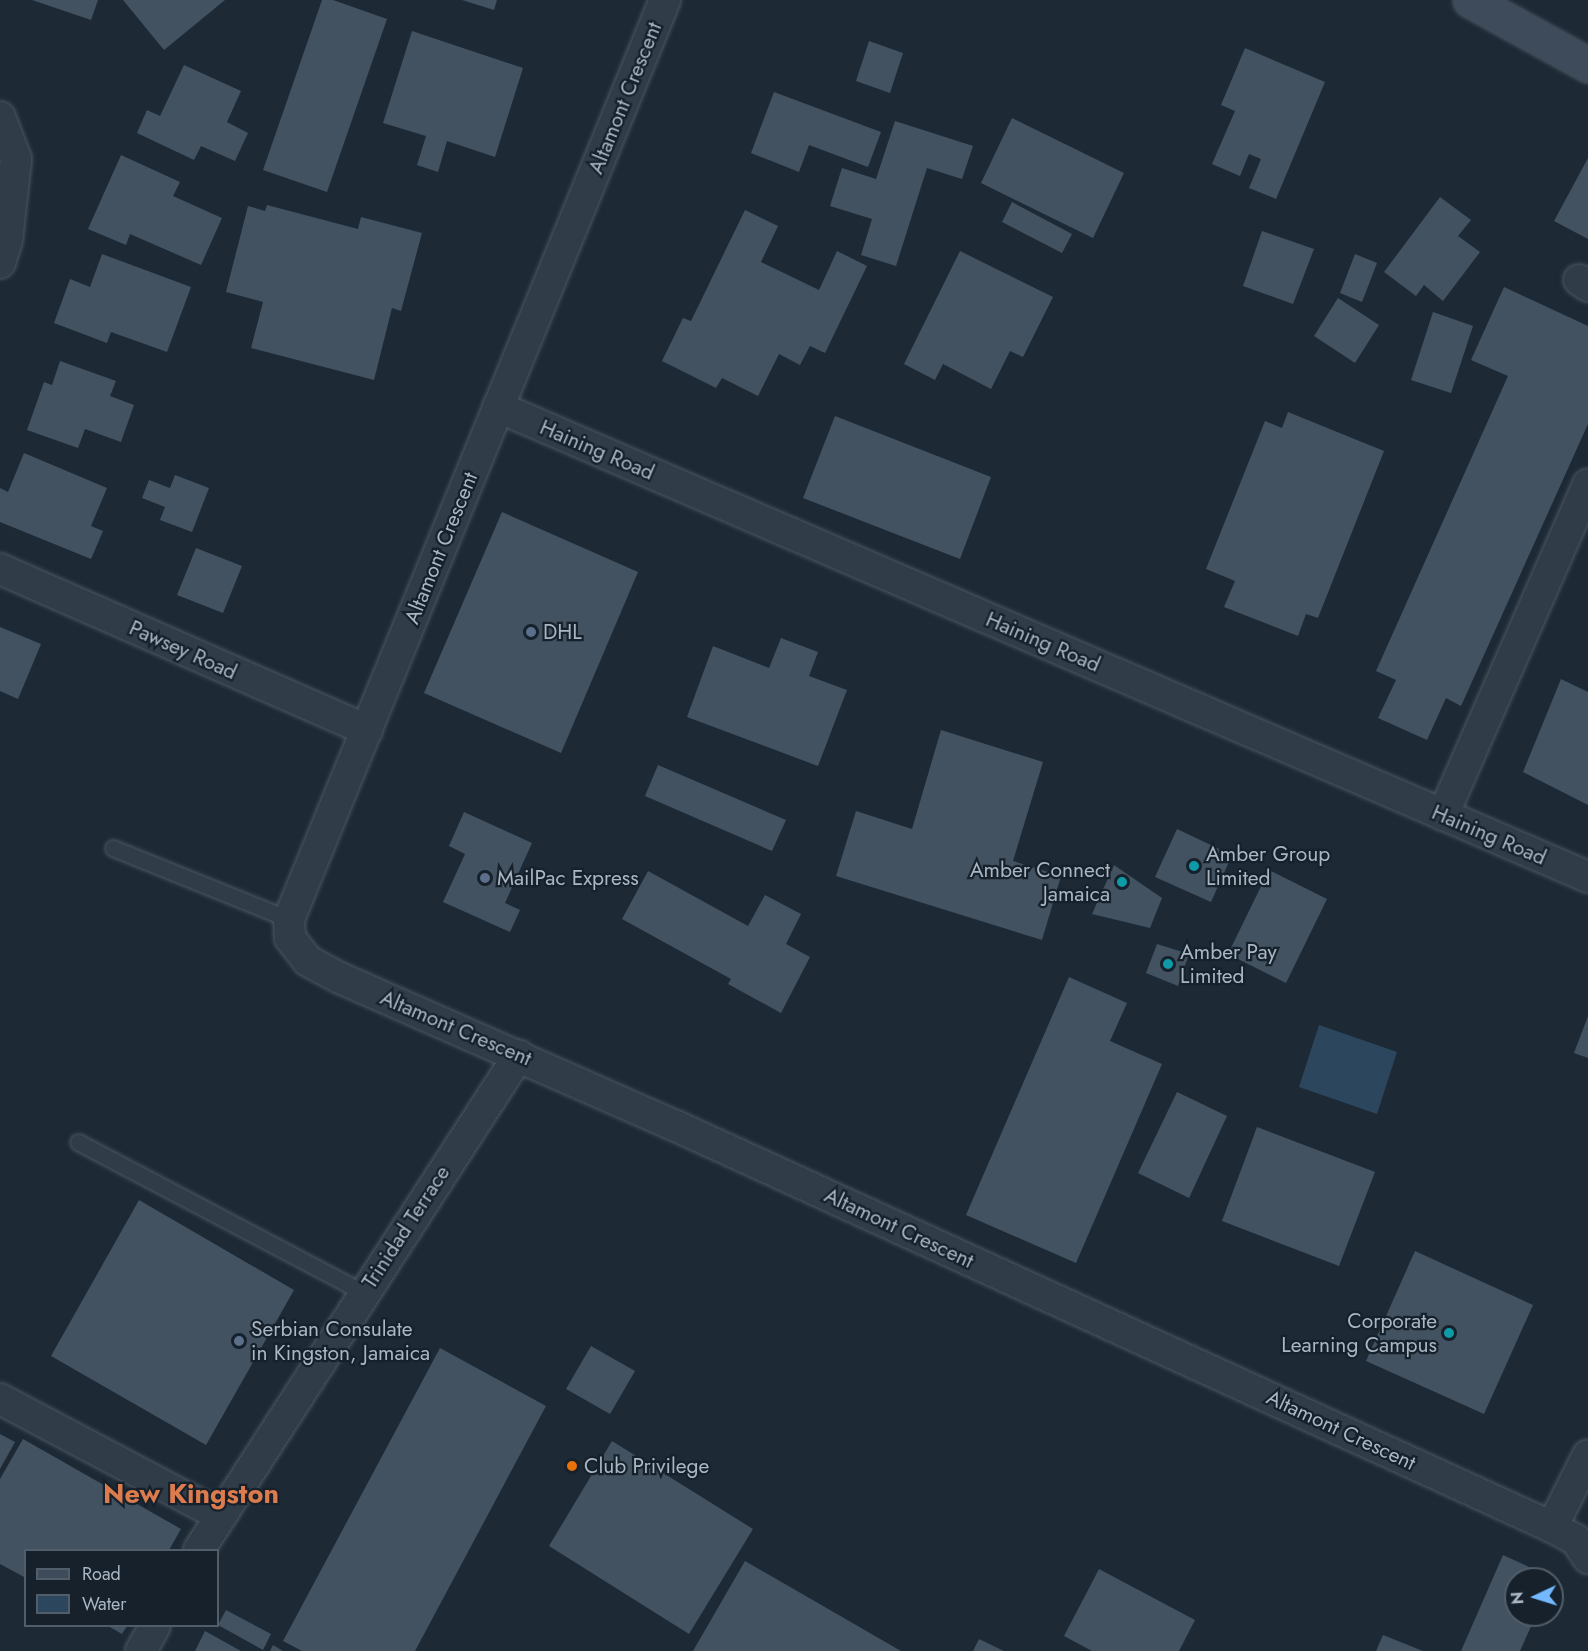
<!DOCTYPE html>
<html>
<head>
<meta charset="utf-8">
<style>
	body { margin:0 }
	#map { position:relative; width:1588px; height:1651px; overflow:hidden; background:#1d2a36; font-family:Jost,sans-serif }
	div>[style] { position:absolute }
	.water>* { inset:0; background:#2c475d }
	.building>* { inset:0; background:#425261 }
	.roads { filter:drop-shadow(0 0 2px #4b5762) drop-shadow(0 0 2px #4b5762) }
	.lane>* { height:15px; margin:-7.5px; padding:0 7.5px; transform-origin:7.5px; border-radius:7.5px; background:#303c47 }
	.street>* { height:30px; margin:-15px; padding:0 15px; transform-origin:15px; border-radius:15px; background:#303c47 }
	.secondary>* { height:33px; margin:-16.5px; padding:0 16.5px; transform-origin:16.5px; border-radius:16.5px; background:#3e4b5a }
	.dots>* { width:16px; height:16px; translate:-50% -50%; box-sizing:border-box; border:3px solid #16212b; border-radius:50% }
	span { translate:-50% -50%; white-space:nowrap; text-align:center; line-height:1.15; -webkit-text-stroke:4.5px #16212b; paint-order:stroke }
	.street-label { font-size:21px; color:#a9b7c5 }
	.poi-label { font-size:21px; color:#a9b7c5 }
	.left { translate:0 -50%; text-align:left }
	.right { translate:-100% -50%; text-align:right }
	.district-label { font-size:27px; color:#dc7b4d; font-weight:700 }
	.legend { position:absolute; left:24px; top:1549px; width:195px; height:78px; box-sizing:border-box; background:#16212b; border:2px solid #515d69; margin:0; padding:8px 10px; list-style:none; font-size:18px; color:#a9b7c5 }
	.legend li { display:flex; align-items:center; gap:12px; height:30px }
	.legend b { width:30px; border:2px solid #515d69 }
	.north { position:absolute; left:1504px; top:1567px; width:60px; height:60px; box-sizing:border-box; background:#16212b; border:2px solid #515d69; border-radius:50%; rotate:266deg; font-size:16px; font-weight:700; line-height:24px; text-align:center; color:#a9b7c5 }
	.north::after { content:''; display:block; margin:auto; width:21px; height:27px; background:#74b9ff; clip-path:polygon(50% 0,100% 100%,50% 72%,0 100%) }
</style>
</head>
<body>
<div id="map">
	<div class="water">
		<div style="clip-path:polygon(1319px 1025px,1397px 1052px,1377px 1114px,1299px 1087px)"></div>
	</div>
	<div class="building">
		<div style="clip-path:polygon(32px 0,98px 0,91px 20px)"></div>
		<div style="clip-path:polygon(123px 0,225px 0,164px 50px)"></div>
		<div style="clip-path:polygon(322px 0,333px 0,387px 19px,327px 192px,263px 170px)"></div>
		<div style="clip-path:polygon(462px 0,497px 0,494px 10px)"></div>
		<div style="clip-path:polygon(412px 31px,523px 68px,495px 157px,447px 141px,438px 172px,417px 165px,426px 136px,383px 123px)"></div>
		<div style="clip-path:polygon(869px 41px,903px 53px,890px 93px,856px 81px)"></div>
		<div style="clip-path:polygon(1245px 48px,1325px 82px,1276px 199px,1249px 188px,1261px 159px,1249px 154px,1240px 176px,1212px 164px,1235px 111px,1221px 105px)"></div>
		<div style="clip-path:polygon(184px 65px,241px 91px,227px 122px,248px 133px,235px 161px,201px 146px,194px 160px,137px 133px,147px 110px,160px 116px)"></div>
		<div style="clip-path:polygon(774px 92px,881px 132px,868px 167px,809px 145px,799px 172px,751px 153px)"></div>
		<div style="clip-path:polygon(1012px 118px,1124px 173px,1093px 238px,981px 183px)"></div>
		<div style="clip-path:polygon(895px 121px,973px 146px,962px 179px,927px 168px,896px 266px,861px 255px,872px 219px,830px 206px,842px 168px,876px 179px)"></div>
		<div style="clip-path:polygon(121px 155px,180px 182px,173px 196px,222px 218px,201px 265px,130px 234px,126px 245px,88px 229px)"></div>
		<div style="clip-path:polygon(1588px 158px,1588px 239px,1554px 221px)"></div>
		<div style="clip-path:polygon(1440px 197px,1471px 220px,1458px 236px,1480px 252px,1443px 301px,1424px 285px,1416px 296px,1384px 272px)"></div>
		<div style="clip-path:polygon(1012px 202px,1072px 234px,1062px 253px,1002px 222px)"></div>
		<div style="clip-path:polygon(267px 205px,358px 229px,361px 217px,422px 233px,401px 311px,392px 308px,374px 380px,251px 348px,263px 302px,226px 292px,248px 206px,265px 211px)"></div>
		<div style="clip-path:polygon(745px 210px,778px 226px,761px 262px,819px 290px,837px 251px,867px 266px,825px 353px,810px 346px,800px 365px,779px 354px,758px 396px,722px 378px,716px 388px,662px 361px,683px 318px,691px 321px)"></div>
		<div style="clip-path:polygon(1262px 231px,1314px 249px,1293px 304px,1243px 286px)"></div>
		<div style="clip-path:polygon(960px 251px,1053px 297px,1023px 357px,1010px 351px,991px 389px,943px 364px,935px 380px,904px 364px)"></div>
		<div style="clip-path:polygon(102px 254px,191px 287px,167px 352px,111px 332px,107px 343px,54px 323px,70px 279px,90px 287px)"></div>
		<div style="clip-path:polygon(1355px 254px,1377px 263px,1362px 302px,1340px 293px)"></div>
		<div style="clip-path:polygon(1504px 287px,1588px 326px,1588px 424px,1461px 706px,1446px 698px,1427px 740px,1378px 718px,1396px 680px,1376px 671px,1508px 376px,1471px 360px)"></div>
		<div style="clip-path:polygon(1338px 298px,1379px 325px,1355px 363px,1314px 336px)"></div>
		<div style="clip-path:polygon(1433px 312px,1473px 326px,1451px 393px,1411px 380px)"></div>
		<div style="clip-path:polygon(60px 361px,116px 381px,110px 396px,134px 405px,121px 442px,85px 429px,78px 448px,27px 430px,44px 382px,52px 385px)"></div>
		<div style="clip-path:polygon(1288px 412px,1384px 451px,1318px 618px,1306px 614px,1298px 636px,1224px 607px,1235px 581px,1206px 569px,1265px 421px,1282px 428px)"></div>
		<div style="clip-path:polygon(835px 416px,991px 477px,960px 559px,803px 498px)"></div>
		<div style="clip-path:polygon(24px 453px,107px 488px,91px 526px,103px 531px,91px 559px,0 522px,0 488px,8px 492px)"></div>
		<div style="clip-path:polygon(175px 475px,209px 488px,192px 532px,160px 520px,165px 507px,142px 498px,149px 480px,170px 488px)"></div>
		<div style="clip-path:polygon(502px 512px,638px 572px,561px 753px,424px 693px)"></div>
		<div style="clip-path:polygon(196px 548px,242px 566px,223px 613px,177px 595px)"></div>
		<div style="clip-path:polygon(0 627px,41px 644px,18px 699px,0 691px)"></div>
		<div style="clip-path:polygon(781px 638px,818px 652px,809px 676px,847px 690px,818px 766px,687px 717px,713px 646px,769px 668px)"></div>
		<div style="clip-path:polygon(1561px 679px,1588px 692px,1588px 805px,1523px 772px)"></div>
		<div style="clip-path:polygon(941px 730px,1043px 762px,1013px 861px,1061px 876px,1042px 940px,836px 876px,856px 811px,912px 829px)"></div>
		<div style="clip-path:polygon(658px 765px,786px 820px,772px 851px,645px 796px)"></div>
		<div style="clip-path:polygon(464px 812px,532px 843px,505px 903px,520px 910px,510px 932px,443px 902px,465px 854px,449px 846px)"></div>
		<div style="clip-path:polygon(1177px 829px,1232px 855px,1211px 902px,1155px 877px)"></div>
		<div style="clip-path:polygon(1114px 865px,1162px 898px,1150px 928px,1092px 914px)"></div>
		<div style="clip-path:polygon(1269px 870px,1327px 899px,1286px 983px,1228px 954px)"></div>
		<div style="clip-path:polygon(648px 871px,748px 926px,765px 895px,801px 914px,786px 944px,810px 957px,781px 1013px,728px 984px,731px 979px,622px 919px)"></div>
		<div style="clip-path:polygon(1157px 944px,1189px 954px,1178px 986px,1146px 973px)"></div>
		<div style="clip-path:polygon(1069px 977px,1127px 1003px,1110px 1041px,1162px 1064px,1076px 1263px,966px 1215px)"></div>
		<div style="clip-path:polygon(1588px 1016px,1588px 1058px,1574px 1053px)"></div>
		<div style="clip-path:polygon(1177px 1092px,1227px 1116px,1189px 1198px,1138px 1173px)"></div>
		<div style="clip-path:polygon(1257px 1127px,1375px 1172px,1339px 1266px,1222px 1221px)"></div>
		<div style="clip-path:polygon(139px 1200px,294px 1290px,206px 1445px,51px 1356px)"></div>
		<div style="clip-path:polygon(1415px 1251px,1533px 1305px,1484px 1414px,1366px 1361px)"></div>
		<div style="clip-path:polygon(591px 1346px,635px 1371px,610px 1414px,566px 1389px)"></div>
		<div style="clip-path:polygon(440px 1348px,546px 1406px,415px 1651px,302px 1651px,283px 1641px)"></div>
		<div style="clip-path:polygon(0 1434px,15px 1442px,0 1469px)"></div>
		<div style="clip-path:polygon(23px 1439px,181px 1529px,169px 1550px,26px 1550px,26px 1578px,0 1564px,0 1479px)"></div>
		<div style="clip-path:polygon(612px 1441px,753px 1529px,689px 1634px,549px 1546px)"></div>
		<div style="clip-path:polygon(1503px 1555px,1555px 1579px,1516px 1579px,1516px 1615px,1536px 1615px,1520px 1651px,1461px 1651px)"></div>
		<div style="clip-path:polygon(745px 1561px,901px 1651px,693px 1651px)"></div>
		<div style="clip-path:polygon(1099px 1569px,1195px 1620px,1179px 1651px,1092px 1651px,1064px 1636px)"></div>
		<div style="clip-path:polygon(226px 1610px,271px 1634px,263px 1650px,218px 1625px)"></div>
		<div style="clip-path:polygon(108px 1626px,127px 1626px,122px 1634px)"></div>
		<div style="clip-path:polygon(205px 1631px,241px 1651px,195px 1651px)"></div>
		<div style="clip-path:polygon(1383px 1635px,1423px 1651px,1376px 1651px)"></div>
		<div style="clip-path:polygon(979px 1639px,1004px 1651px,973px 1651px)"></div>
		<div style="clip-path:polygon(273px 1645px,283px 1651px,270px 1651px)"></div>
	</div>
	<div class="roads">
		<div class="lane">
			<div style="left:113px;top:848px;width:190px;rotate:22deg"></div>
			<div style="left:78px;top:1142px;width:322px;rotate:27.8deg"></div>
		</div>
		<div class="street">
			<div style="left:665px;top:0;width:993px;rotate:112.25deg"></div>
			<div style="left:289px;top:919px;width:19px;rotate:87deg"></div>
			<div style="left:290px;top:938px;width:29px;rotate:52deg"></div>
			<div style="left:308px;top:961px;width:36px;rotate:28deg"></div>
			<div style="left:340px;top:978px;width:367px;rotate:23.8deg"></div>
			<div style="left:676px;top:1126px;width:963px;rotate:24.6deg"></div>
			<div style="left:1552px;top:1527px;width:27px;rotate:28deg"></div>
			<div style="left:1576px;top:1540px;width:22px;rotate:56deg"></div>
			<div style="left:0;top:117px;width:45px;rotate:69.1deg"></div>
			<div style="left:16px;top:159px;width:81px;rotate:96.3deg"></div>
			<div style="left:7px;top:240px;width:24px;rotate:107deg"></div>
			<div style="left:1579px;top:280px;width:11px;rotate:34deg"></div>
			<div style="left:498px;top:407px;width:1187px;rotate:23.33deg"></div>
			<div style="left:0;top:569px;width:401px;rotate:23.7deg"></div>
			<div style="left:1443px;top:815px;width:361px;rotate:-66.3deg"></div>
			<div style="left:0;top:1399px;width:248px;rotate:27.9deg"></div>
			<div style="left:1552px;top:1527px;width:80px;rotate:-63.4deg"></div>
			<div style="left:199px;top:1550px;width:589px;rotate:-57.12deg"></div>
			<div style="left:141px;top:1651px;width:29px;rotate:-61deg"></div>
		</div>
		<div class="secondary">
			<div style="left:1470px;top:0;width:135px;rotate:28.8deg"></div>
		</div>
	</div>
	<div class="dots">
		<div style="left:531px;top:632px;background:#5c6f8a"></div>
		<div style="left:1194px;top:866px;background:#0f9aa8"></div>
		<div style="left:485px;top:878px;background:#5c6f8a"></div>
		<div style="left:1122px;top:882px;background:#0f9aa8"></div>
		<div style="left:1168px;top:964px;background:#0f9aa8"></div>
		<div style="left:1449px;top:1333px;background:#0f9aa8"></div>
		<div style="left:239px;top:1341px;background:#5c6f8a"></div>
		<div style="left:572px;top:1466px;background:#e8710a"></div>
	</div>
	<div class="street-label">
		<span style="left:625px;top:98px;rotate:-68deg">Altamont Crescent</span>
		<span style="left:597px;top:450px;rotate:23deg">Haining Road</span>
		<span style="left:441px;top:548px;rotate:-68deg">Altamont Crescent</span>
		<span style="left:1043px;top:642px;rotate:23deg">Haining Road</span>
		<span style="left:183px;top:650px;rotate:24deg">Pawsey Road</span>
		<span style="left:1489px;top:835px;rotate:23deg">Haining Road</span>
		<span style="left:456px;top:1028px;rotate:23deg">Altamont Crescent</span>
		<span style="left:406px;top:1227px;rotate:-57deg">Trinidad Terrace</span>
		<span style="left:899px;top:1228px;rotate:25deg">Altamont Crescent</span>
		<span style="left:1341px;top:1430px;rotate:25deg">Altamont Crescent</span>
	</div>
	<div class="poi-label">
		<span class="left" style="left:543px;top:632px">DHL</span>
		<span class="left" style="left:1206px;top:866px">Amber Group<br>Limited</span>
		<span class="right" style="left:1110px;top:882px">Amber Connect<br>Jamaica</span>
		<span class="left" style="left:497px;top:878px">MailPac Express</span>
		<span class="left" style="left:1180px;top:964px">Amber Pay<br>Limited</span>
		<span class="right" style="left:1437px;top:1333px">Corporate<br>Learning Campus</span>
		<span class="left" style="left:251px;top:1341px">Serbian Consulate<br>in Kingston, Jamaica</span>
		<span class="left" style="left:584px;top:1466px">Club Privilege</span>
	</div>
	<div class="district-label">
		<span style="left:191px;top:1494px">New Kingston</span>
	</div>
	<ul class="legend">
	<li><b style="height:8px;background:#3e4b5a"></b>Road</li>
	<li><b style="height:16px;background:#2c475d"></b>Water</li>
	</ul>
	<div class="north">N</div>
</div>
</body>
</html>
